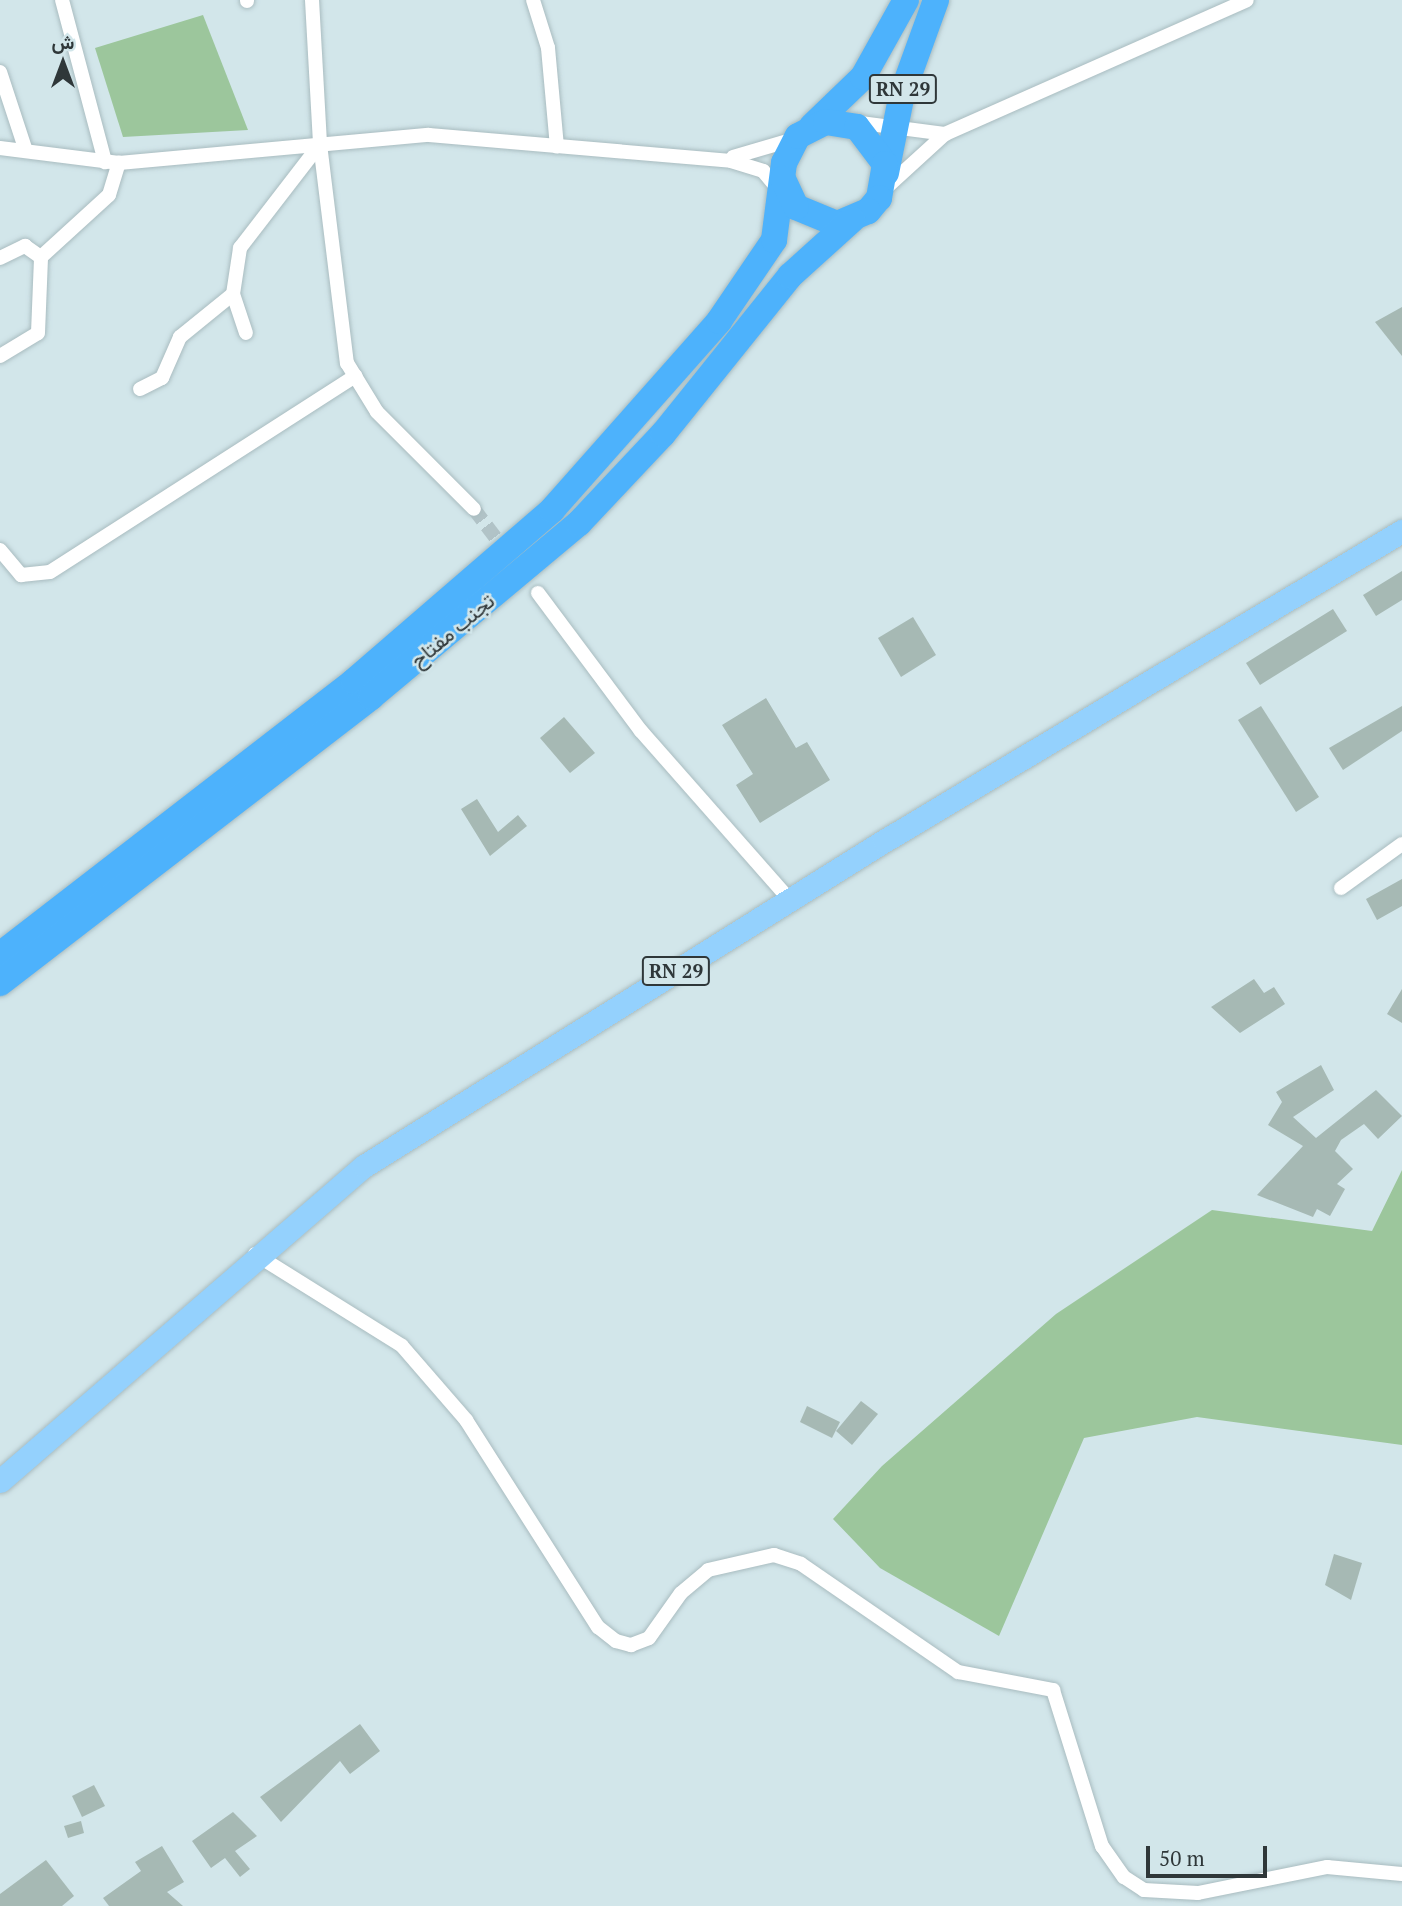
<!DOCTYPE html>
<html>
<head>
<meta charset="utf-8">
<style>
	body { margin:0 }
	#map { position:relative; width:1402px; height:1906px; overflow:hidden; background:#d2e6ea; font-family:"PT Serif",Vazirmatn,serif }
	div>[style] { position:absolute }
	.green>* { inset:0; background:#9cc69c }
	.building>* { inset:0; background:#a6b9b4 }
	.street-tunnel>* { height:14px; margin-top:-7px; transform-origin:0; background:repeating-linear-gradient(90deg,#b1c3c7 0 14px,transparent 0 21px) }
	.roads { filter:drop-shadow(0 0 2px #a9bcc0) drop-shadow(0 0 2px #a9bcc0) }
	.street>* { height:14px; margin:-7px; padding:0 7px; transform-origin:7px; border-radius:7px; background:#fff }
	.primary>* { height:23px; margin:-11.5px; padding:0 11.5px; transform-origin:11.5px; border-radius:11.5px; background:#94d1fd }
	.highway>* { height:26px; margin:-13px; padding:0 13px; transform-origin:13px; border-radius:13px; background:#4db2fc }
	span { translate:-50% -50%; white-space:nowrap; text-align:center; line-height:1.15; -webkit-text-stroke:5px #d2e6ea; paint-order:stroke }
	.shield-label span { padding:2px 5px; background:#d2e6ea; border:2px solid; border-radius:5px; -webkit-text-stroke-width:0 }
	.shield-label { font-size:19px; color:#2f3739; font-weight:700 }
	.street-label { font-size:21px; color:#2f3739 }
	.north { position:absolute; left:28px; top:28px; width:70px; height:70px; -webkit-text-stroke:5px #d2e6ea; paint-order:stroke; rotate:0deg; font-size:19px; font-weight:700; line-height:28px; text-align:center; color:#2f3739 }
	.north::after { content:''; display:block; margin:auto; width:24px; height:32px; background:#2f3739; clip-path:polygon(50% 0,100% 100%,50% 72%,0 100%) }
	.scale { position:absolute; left:1146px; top:1846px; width:121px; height:32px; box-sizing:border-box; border:4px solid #2f3739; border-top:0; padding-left:9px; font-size:21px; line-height:24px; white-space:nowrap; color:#2f3739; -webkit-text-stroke:5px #d2e6ea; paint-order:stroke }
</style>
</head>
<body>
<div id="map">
	<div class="green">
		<div style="clip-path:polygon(203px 15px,248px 130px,123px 137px,95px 48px)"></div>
		<div style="clip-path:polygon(1402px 1170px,1402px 1445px,1197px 1417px,1084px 1438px,999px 1636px,880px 1568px,833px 1519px,882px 1466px,1056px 1314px,1212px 1210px,1372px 1231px)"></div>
	</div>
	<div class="building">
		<div style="clip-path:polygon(1402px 307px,1402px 356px,1375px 322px)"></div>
		<div style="clip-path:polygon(1402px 571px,1402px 600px,1376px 616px,1363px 595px)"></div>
		<div style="clip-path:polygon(1333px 609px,1347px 631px,1260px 685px,1246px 663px)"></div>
		<div style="clip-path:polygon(913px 617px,936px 655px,901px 677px,878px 638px)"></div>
		<div style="clip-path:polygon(766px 698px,796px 748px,807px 742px,830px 780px,760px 823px,736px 785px,753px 774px,722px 725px)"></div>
		<div style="clip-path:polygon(1261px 706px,1319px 797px,1296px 812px,1238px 720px)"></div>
		<div style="clip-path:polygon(1402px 706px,1402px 731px,1343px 770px,1329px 748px)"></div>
		<div style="clip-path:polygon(564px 717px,595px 753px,570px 773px,540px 738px)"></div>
		<div style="clip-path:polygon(477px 799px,498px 832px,518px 815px,527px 826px,490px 856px,461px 809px)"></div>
		<div style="clip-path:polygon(1402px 879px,1402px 906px,1377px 920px,1366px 899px)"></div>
		<div style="clip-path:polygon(1254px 979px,1264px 993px,1274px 987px,1285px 1004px,1240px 1033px,1211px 1007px)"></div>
		<div style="clip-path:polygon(1402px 989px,1402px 1023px,1387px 1014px)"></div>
		<div style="clip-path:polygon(1321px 1065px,1334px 1090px,1293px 1117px,1316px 1138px,1376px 1090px,1402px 1116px,1378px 1139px,1364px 1124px,1341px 1140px,1335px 1151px,1353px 1169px,1337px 1184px,1345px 1189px,1330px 1216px,1317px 1209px,1313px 1217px,1257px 1195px,1303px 1146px,1268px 1125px,1282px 1102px,1276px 1092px)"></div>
		<div style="clip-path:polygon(861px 1401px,878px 1414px,852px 1445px,836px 1431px)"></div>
		<div style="clip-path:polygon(807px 1406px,840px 1422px,832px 1438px,800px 1422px)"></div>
		<div style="clip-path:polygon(1334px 1554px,1362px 1563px,1351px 1600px,1325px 1585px)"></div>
		<div style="clip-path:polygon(360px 1724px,380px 1751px,350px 1774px,340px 1761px,281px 1822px,260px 1797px)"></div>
		<div style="clip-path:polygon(94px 1785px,105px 1806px,82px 1817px,72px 1796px)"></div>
		<div style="clip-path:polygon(233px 1812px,257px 1836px,235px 1851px,250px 1869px,240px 1877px,225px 1858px,211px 1868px,192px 1841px)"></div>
		<div style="clip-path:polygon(81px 1821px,84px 1833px,68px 1838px,64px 1826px)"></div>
		<div style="clip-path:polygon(162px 1846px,184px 1882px,167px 1892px,183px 1906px,109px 1906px,103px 1898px,141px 1871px,135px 1862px)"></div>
		<div style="clip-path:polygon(46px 1860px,74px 1896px,62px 1906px,0 1906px,0 1894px)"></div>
	</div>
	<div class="street-tunnel">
		<div style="left:474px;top:509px;width:55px;rotate:53.1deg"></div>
	</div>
	<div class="roads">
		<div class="street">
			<div style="left:62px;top:0;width:168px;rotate:75.1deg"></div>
			<div style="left:247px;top:0;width:1px;rotate:90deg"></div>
			<div style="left:312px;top:0;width:144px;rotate:86.8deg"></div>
			<div style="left:320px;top:144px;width:221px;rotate:83deg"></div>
			<div style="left:347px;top:363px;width:57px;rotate:58.5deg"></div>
			<div style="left:377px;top:412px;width:137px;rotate:45deg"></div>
			<div style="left:533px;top:0;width:50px;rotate:72.6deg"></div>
			<div style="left:548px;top:48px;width:99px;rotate:84.8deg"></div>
			<div style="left:0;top:72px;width:83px;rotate:71.8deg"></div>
			<div style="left:854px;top:122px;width:92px;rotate:7.5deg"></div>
			<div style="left:0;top:148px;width:120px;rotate:7.2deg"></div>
			<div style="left:119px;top:163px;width:311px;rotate:-5.2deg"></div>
			<div style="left:429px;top:135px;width:303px;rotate:4.9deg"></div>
			<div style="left:731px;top:161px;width:34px;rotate:17deg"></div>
			<div style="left:763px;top:171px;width:25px;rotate:50deg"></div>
			<div style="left:733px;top:157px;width:64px;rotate:-16.4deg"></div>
			<div style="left:888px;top:186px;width:77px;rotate:-42.4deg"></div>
			<div style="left:945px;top:134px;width:330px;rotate:-23.9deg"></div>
			<div style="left:0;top:258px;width:28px;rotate:-26deg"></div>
			<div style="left:25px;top:246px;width:19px;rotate:35deg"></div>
			<div style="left:41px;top:257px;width:92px;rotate:-42.4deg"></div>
			<div style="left:109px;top:195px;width:34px;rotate:-73deg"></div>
			<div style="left:233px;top:294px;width:41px;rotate:71.6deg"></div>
			<div style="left:0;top:356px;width:44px;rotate:-31.2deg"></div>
			<div style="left:38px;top:333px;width:76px;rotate:-87.7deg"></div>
			<div style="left:140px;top:389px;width:25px;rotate:-27deg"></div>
			<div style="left:162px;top:378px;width:45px;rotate:-66.3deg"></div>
			<div style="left:180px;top:337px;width:68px;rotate:-39.1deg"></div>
			<div style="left:233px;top:294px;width:47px;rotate:-81.3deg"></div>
			<div style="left:240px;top:248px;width:131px;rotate:-52.4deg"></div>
			<div style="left:0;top:550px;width:33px;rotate:50deg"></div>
			<div style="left:21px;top:575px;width:29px;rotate:-6deg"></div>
			<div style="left:50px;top:572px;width:363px;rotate:-32.7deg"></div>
			<div style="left:538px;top:593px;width:172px;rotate:53.3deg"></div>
			<div style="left:641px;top:731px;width:225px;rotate:48.6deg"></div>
			<div style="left:1341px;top:888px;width:75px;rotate:-35.8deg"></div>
			<div style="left:255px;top:1254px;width:173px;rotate:32deg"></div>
			<div style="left:402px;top:1346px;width:98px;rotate:49.1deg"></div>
			<div style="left:466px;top:1420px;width:246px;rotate:57.5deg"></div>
			<div style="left:598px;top:1627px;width:23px;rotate:38deg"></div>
			<div style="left:616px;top:1641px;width:16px;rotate:15deg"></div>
			<div style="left:631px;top:1645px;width:19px;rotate:-21deg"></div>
			<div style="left:649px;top:1638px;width:55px;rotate:-54.6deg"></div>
			<div style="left:681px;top:1593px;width:35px;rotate:-40deg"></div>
			<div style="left:708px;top:1570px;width:68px;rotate:-12.8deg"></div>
			<div style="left:774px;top:1555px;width:28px;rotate:18deg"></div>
			<div style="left:801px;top:1564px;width:191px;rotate:34.5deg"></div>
			<div style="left:958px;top:1672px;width:97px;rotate:10.7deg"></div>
			<div style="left:1053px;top:1690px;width:164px;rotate:72.6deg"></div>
			<div style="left:1102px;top:1846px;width:38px;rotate:55deg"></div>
			<div style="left:1124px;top:1877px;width:24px;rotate:33deg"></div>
			<div style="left:1144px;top:1890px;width:54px;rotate:3.2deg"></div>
			<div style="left:1198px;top:1893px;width:132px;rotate:-11.4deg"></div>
			<div style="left:1327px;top:1867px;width:75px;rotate:5.3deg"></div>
		</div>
		<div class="primary">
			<div style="left:0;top:1481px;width:481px;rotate:-40.9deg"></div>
			<div style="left:364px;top:1166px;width:613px;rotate:-32.01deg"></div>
			<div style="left:884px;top:841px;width:604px;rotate:-30.9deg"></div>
		</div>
		<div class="highway">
			<div style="left:812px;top:126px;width:71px;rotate:-43.9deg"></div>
			<div style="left:863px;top:77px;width:88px;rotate:-60.8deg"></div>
			<div style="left:886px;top:173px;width:81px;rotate:-78.6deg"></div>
			<div style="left:902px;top:94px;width:100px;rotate:-70.1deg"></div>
			<div style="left:0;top:955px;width:448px;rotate:-37.7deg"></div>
			<div style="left:354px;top:681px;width:262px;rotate:-40.8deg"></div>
			<div style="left:552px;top:510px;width:252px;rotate:-48.5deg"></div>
			<div style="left:719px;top:321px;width:98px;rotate:-55.8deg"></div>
			<div style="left:774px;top:240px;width:78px;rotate:-82.6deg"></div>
			<div style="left:784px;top:163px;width:30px;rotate:-63deg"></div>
			<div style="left:798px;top:136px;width:31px;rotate:-27deg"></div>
			<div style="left:826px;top:122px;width:31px;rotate:9deg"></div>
			<div style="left:857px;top:127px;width:46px;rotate:52.9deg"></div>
			<div style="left:885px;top:164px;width:35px;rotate:100deg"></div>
			<div style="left:879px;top:198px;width:17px;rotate:130deg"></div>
			<div style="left:868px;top:211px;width:34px;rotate:157deg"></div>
			<div style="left:837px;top:224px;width:44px;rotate:-157.5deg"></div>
			<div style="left:796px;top:207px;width:31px;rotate:-115deg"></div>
			<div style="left:0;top:983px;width:468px;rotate:-37.6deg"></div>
			<div style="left:371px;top:697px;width:271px;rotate:-39.9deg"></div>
			<div style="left:579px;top:523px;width:122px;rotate:-46.7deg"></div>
			<div style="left:663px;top:434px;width:203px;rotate:-51.2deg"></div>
			<div style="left:790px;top:276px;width:84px;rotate:-42.1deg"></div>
		</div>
	</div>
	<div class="shield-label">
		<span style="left:903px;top:89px">RN 29</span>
		<span style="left:676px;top:971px">RN 29</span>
	</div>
	<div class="street-label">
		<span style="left:452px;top:630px;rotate:-40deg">تجنب مفتاح</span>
	</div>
	<div class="north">ش</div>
	<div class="scale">50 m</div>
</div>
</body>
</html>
